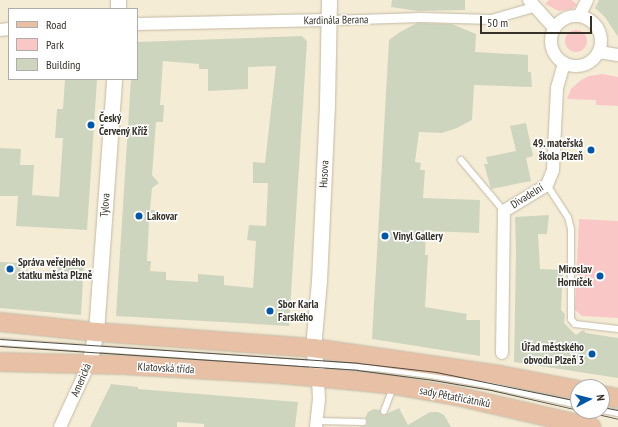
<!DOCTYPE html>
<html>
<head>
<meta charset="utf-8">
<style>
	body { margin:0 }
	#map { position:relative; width:618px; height:427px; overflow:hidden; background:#f5ecd6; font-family:"PT Sans Narrow",sans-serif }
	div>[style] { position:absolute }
	.green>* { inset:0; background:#f9c8c6 }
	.round { border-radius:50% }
	.building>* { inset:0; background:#ced5bf }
	.roads { filter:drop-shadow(0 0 1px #c2b9a4) drop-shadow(0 0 1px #c2b9a4) }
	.service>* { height:6px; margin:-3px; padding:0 3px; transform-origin:3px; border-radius:3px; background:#fff }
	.pedestrian>* { height:9px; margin:-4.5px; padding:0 4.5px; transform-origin:4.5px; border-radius:4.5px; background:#fff }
	.minor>* { height:12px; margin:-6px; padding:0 6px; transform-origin:6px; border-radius:6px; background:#fff }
	.minor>.ring { margin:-6px; padding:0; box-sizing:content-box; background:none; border:12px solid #fff; border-radius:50% }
	.tertiary>* { height:15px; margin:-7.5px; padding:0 7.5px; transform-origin:7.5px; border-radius:7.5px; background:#fff }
	.primary>* { height:18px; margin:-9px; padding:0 9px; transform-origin:9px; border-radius:9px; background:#e7c0a6 }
	.tram>* { height:1px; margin:-0.5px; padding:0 0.5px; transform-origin:0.5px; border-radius:0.5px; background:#524d43 }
	.dots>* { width:11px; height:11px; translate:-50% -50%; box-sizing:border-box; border:2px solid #fff; border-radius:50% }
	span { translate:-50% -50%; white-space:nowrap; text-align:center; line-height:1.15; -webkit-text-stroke:3px #fff; paint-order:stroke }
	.street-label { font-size:11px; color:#353129 }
	.poi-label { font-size:11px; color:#353129; font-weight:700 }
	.left { translate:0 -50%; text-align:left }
	.right { translate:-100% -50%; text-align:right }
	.legend { position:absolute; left:8px; top:8px; width:130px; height:72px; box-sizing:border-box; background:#fff; border:1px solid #aeada9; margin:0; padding:5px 7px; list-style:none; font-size:12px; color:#353129 }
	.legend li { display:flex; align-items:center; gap:8px; height:20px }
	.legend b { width:20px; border:1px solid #aeada9 }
	.north { position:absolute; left:570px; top:379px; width:40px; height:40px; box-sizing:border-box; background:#fff; border:1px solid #aeada9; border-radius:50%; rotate:83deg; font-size:11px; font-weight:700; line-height:16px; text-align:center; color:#353129 }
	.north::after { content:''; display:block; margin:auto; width:14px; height:18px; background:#0256a4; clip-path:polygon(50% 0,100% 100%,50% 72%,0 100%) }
	.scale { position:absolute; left:480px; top:16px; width:112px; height:18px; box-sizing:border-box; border:2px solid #353129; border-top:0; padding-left:5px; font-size:12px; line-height:14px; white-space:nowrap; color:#353129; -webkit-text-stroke:3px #fff; paint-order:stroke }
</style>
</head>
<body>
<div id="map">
	<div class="green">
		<div style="clip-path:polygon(549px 0,572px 0,577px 5px,572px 9px,559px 11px,545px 4px)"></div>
		<div class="round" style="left:565px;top:30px;width:22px;height:22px"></div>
		<div style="clip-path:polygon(602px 74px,618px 77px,618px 106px,596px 105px,596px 100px,567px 99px,571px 89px,581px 80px,589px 76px)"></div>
		<div style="clip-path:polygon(579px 219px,618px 221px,618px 318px,582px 316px,575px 310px)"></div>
	</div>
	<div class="building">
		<div style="clip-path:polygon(392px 0,465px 0,465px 10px,418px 11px,391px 7px)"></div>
		<div style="clip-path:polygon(599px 0,618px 0,618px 37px,605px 17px,595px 8px)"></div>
		<div style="clip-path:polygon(417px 23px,452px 24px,476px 34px,475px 52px,528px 55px,528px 72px,531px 72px,532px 87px,474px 85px,472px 120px,457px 128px,442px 133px,419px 132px,415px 162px,421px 163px,420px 170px,425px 170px,423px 198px,480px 200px,479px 233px,426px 231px,425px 255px,428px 255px,425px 307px,467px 314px,466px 320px,480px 320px,480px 356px,372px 339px,389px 40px,400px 32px)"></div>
		<div style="clip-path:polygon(evenodd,302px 36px,307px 41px,289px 326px,116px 316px,131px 79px,137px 79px,137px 42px,302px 36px,163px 61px,199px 64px,199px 69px,208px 69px,208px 91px,248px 89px,248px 67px,276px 66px,265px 163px,253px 162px,253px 183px,268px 183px,266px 226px,249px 225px,247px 240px,256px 241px,253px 288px,224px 285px,224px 276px,198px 274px,198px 282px,166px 280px,166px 272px,150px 271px,151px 261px,147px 261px,149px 221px,155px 222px,155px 210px,150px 210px,152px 188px,159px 183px,152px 175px,156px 122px,163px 122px,164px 105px,160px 105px,163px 61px)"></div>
		<div style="clip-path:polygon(65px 79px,97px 80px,87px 230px,16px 226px,18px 196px,0 196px,0 148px,21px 149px,20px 165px,34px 165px,32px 195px,59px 197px,63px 138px,55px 138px,57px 109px,63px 109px)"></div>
		<div style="clip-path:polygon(526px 123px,533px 156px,526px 158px,531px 181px,491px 189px,484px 164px,488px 164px,486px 157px,516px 151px,510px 126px)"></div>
		<div style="clip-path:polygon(549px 215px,547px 234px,538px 234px,540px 269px,563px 270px,561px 310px,565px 314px,564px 323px,576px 335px,583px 330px,586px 333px,618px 338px,618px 378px,514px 362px,516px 251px,515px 217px)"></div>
		<div style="clip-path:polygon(57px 260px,84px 262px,81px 315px,0 308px,0 262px,21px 263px,20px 270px,56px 272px)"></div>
		<div style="clip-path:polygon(111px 384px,138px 387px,138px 389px,298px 402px,295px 427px,204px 427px,204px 424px,177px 422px,177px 427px,90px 427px)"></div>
		<div style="clip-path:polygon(399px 408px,408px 425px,430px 412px,438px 412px,444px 415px,451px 427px,360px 427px,367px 425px,367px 420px,365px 418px,368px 412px,374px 409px,380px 410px,381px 414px,384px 415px)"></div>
	</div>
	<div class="roads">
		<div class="service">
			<div style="left:461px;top:160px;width:67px;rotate:49.9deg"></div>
			<div style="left:547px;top:185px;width:38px;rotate:57deg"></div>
			<div style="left:568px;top:217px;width:12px;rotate:76deg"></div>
			<div style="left:571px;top:229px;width:90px;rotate:90deg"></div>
			<div style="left:571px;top:319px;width:6px;rotate:51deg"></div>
			<div style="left:575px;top:324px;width:43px;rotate:6.6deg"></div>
			<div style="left:0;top:342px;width:377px;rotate:4deg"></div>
			<div style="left:376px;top:368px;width:55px;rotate:7.3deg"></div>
			<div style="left:431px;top:375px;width:58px;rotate:10deg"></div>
			<div style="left:488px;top:385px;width:92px;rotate:12.5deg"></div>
			<div style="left:602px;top:410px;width:16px;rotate:11deg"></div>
			<div style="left:384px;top:411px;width:26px;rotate:-69deg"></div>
			<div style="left:317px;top:421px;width:46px;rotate:1.2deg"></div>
		</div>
		<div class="pedestrian">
			<div style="left:328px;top:20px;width:93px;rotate:-1.8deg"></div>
			<div style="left:421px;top:17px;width:70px;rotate:1.6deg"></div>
			<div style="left:491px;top:19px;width:44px;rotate:-15.9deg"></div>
		</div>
		<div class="minor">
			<div style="left:529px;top:0;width:38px;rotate:48deg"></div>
			<div class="ring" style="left:551px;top:16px;width:38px;height:38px"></div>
			<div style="left:579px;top:16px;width:18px;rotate:-63deg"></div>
			<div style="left:137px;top:24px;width:191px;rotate:-1.2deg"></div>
			<div style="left:0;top:30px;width:9px;rotate:-6deg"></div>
			<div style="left:599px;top:52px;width:19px;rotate:9deg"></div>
			<div style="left:502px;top:353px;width:142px;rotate:-89.2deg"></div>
			<div style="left:504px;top:211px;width:50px;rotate:-31.2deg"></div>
			<div style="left:547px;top:185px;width:16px;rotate:-68deg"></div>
			<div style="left:553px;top:170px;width:82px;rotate:-87.2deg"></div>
			<div style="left:557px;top:88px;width:26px;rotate:-74deg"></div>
			<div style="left:60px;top:427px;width:69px;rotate:-65.3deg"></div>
			<div style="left:316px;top:427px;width:28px;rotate:-84deg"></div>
			<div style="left:319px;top:399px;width:22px;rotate:-93deg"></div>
		</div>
		<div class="tertiary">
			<div style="left:118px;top:9px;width:9px;rotate:-90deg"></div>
			<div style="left:89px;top:364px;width:33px;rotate:-78deg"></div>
			<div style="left:96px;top:332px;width:254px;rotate:-85.9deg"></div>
			<div style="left:318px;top:377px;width:29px;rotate:-100deg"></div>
			<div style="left:313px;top:348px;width:67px;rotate:-84.9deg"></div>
			<div style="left:319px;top:281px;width:177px;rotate:-87.4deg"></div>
			<div style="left:327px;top:104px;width:104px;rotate:-88.9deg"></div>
		</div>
		<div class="primary">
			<div style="left:0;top:322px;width:97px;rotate:5.9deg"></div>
			<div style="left:96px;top:332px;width:218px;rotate:4.2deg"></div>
			<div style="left:313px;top:348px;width:189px;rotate:8.2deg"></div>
			<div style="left:500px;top:375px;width:79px;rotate:10.9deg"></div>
			<div style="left:0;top:362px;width:124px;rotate:1.4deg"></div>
			<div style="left:124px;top:365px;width:155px;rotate:3.3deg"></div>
			<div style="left:279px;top:374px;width:77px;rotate:5.2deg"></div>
			<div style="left:356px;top:381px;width:37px;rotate:6deg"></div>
			<div style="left:393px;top:385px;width:64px;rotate:9.9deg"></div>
			<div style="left:456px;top:396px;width:139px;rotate:12.9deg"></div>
			<div style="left:602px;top:395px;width:16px;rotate:11deg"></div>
		</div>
	</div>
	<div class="tram">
		<div style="left:0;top:339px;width:359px;rotate:3.8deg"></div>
		<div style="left:358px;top:363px;width:79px;rotate:6.6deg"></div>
		<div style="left:436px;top:372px;width:145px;rotate:11.5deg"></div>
		<div style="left:0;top:346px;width:358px;rotate:3.8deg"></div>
		<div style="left:357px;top:370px;width:77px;rotate:7.5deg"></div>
		<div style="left:433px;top:380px;width:59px;rotate:9.8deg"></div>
		<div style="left:491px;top:390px;width:89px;rotate:12.9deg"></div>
		<div style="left:602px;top:407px;width:16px;rotate:11deg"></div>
		<div style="left:584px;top:411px;width:35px;rotate:13deg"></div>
	</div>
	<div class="dots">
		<div style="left:91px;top:125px;background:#0256a4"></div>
		<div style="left:591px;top:150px;background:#0256a4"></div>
		<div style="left:139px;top:216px;background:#0256a4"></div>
		<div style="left:385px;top:236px;background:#0256a4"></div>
		<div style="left:10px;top:269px;background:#0256a4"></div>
		<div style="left:600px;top:276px;background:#0256a4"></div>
		<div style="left:270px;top:311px;background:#0256a4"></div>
		<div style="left:592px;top:354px;background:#0256a4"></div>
	</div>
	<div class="street-label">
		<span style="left:336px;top:20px;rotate:-1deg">Kardinála Berana</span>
		<span style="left:324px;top:174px;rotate:-87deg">Husova</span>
		<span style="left:527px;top:196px;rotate:-32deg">Divadelní</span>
		<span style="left:105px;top:205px;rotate:-86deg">Tylova</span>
		<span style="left:166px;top:368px;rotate:3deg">Klatovská třída</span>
		<span style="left:81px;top:380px;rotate:-67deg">Americká</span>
		<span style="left:455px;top:397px;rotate:11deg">sady Pětatřicátníků</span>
	</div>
	<div class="poi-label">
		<span class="left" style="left:99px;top:125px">Český<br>Červený Kříž</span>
		<span class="right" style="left:583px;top:150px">49. mateřská<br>škola Plzeň</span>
		<span class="left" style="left:147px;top:216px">Lakovar</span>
		<span class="left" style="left:393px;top:236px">Vinyl Gallery</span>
		<span class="left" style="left:18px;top:269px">Správa veřejného<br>statku města Plzně</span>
		<span class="right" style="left:592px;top:276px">Miroslav<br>Horníček</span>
		<span class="left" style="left:278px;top:311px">Sbor Karla<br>Farského</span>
		<span class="right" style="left:584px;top:354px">Úřad městského<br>obvodu Plzeň 3</span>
	</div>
	<ul class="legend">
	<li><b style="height:5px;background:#e7c0a6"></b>Road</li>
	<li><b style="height:11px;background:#f9c8c6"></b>Park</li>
	<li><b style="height:11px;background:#ced5bf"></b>Building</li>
	</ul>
	<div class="north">N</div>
	<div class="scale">50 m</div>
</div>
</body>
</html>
